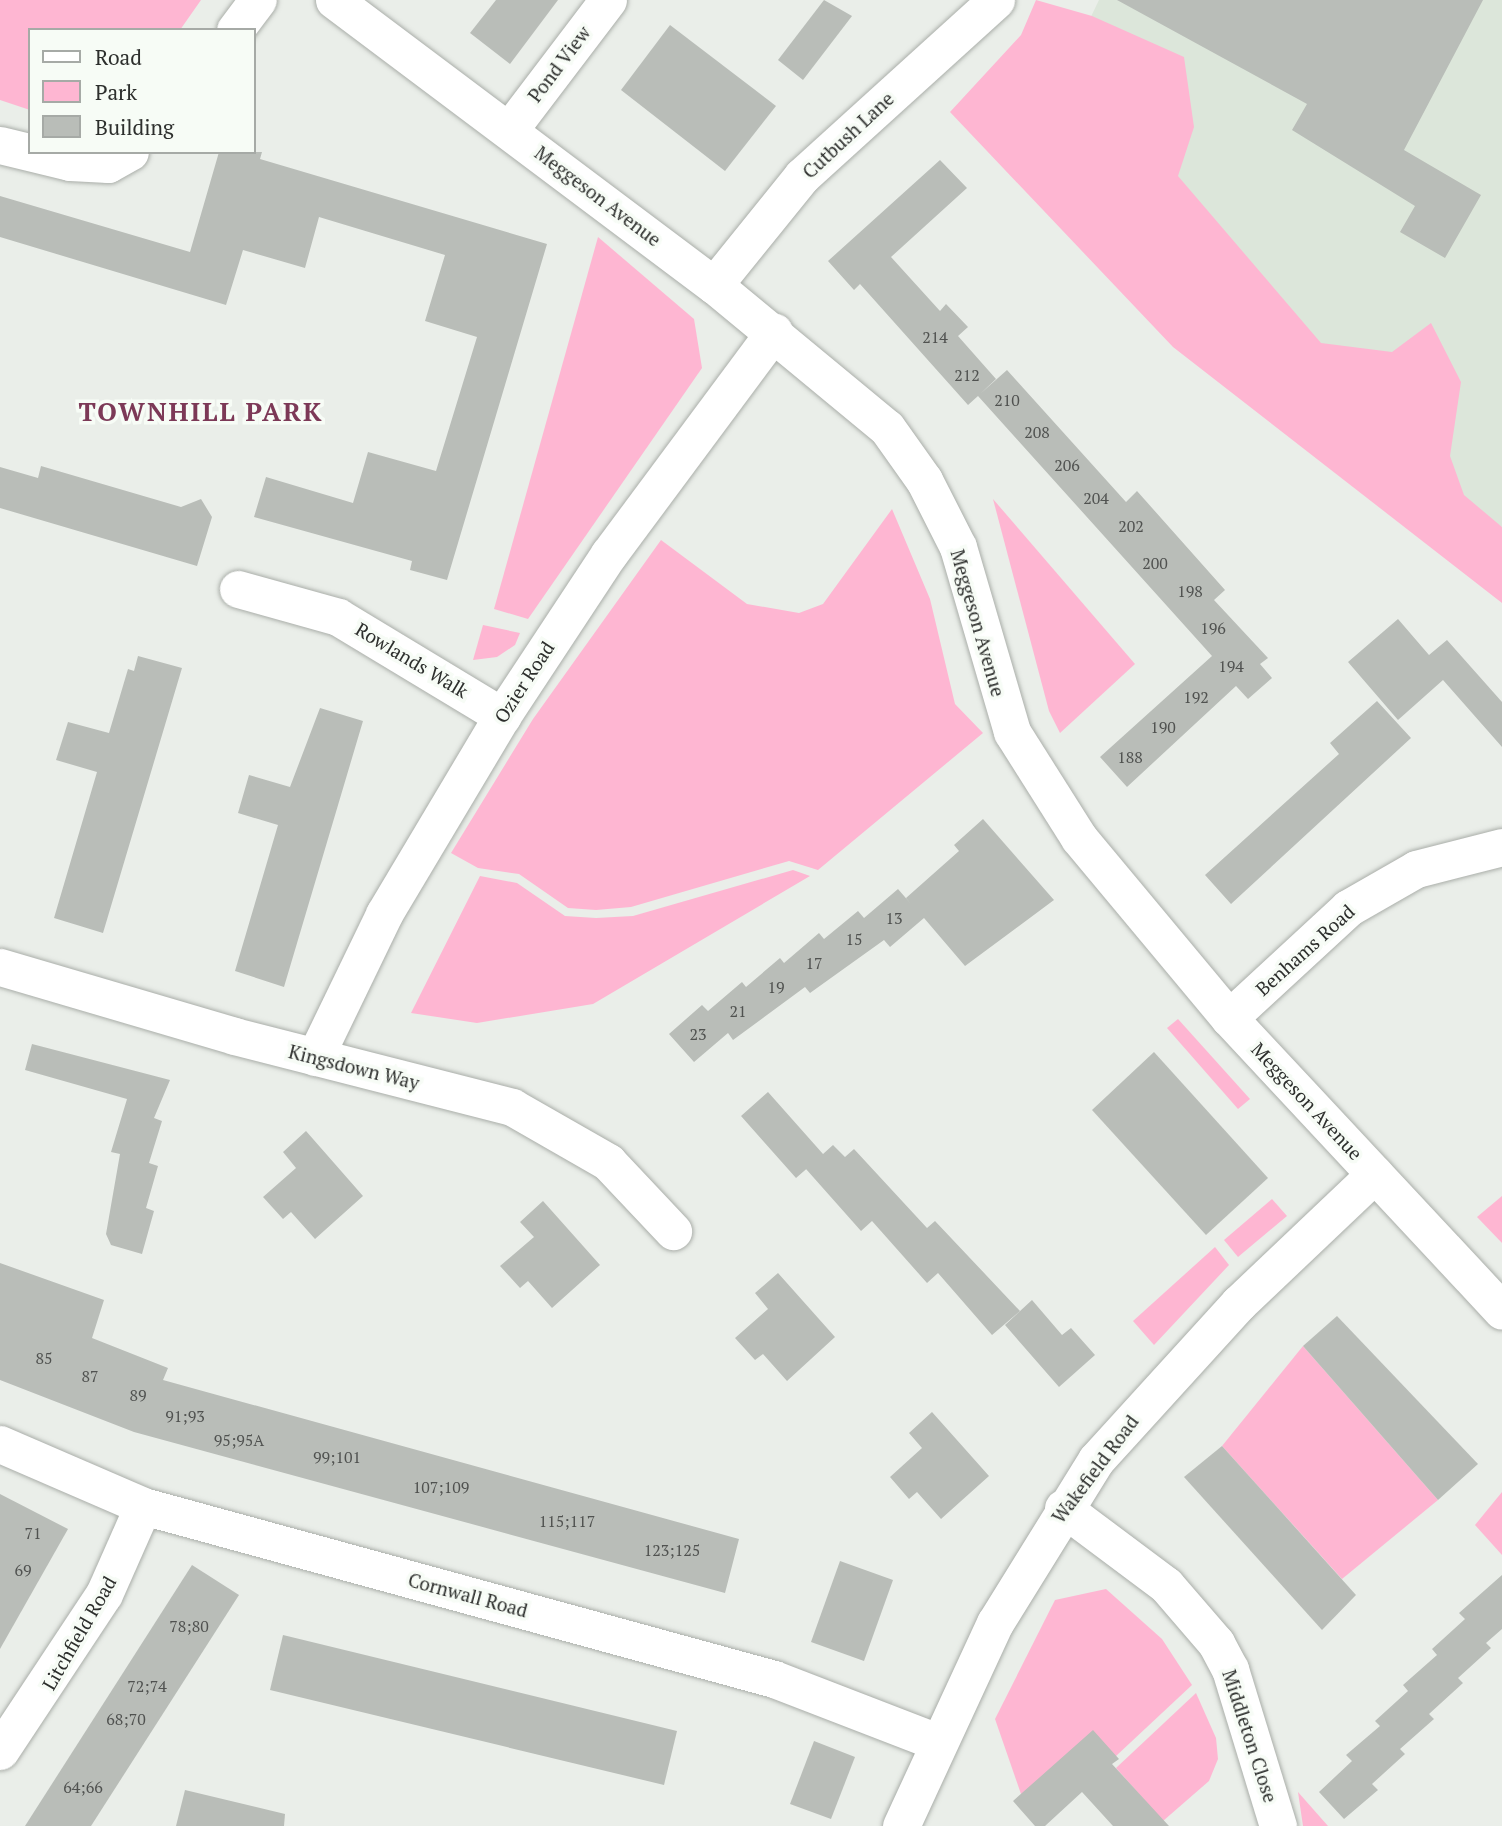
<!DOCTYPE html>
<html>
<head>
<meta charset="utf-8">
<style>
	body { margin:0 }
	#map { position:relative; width:1502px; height:1826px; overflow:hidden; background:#eaeee9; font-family:"PT Serif",serif }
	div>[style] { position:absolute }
	.built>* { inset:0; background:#dce6da }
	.green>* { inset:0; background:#feb6d2 }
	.building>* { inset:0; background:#b9bdb8 }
	.roads { filter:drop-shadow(0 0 2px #aaaea9) drop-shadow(0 0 2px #aaaea9) }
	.street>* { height:37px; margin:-18.5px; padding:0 18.5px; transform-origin:18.5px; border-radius:18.5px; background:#fff }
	span { translate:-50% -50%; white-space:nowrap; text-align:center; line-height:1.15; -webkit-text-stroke:7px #f7fcf6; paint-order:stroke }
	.number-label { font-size:16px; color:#505250 }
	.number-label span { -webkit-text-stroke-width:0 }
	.street-label { font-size:19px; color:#2d2f2d }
	.district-label { font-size:26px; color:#7c3957; font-weight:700; letter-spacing:2px }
	.legend { position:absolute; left:28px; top:28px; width:228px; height:126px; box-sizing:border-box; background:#f7fcf6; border:2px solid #a6aaa6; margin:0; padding:9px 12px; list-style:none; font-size:21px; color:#2d2f2d }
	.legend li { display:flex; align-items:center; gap:14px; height:35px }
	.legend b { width:35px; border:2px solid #a6aaa6 }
</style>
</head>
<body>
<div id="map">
	<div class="built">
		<div style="clip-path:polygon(1099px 0,1502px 0,1502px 527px,1386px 453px,1073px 54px)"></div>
	</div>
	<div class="green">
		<div style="clip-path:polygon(0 0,201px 0,180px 30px,30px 30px,30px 110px,0 100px)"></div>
		<div style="clip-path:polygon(1036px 0,1092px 16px,1184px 57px,1194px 127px,1178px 176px,1321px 343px,1392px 352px,1431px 323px,1461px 382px,1450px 456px,1464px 495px,1502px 527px,1502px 603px,1173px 347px,950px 112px,1021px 35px)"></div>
		<div style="clip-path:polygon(598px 237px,694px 319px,702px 368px,528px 619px,494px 609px)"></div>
		<div style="clip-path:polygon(993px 499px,1135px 664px,1060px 733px,1049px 711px)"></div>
		<div style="clip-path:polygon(892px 509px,930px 599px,955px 704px,983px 733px,818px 870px,789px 861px,631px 907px,596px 910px,568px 908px,519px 874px,478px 868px,451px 853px,533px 719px,661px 540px,747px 604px,799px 613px,823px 604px)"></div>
		<div style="clip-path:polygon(483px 625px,520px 633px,515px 645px,497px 657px,473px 660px)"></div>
		<div style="clip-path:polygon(793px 870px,810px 876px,593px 1004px,477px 1023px,411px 1013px,480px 876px,517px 883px,565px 916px,596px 918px,633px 916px)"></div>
		<div style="clip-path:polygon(1178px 1019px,1250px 1099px,1238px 1109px,1167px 1028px)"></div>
		<div style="clip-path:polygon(1502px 1196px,1502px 1243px,1477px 1217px)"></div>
		<div style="clip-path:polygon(1272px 1199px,1287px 1216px,1238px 1257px,1224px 1240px)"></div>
		<div style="clip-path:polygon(1215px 1247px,1229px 1265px,1154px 1345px,1133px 1321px)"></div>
		<div style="clip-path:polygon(1303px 1346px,1438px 1500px,1342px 1579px,1222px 1446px)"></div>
		<div style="clip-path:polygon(1502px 1492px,1502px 1555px,1475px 1525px)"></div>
		<div style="clip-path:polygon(1106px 1589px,1162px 1639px,1192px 1685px,1116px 1756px,1021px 1794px,995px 1719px,1055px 1600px)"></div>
		<div style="clip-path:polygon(1196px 1693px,1216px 1738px,1218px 1759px,1209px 1781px,1163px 1821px,1116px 1768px)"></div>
		<div style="clip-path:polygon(1298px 1792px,1328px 1826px,1303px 1826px)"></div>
	</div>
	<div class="building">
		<div style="clip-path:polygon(496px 0,558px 0,510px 64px,470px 33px)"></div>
		<div style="clip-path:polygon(824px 0,852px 16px,803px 80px,778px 60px)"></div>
		<div style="clip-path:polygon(1117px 0,1483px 0,1404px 150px,1481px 195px,1445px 258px,1400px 232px,1415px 206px,1292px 130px,1307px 104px)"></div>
		<div style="clip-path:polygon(670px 25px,776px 106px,725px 171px,621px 90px)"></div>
		<div style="clip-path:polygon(219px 152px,262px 152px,260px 159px,547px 244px,447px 580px,410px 570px,412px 561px,254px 517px,266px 477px,353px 503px,368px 452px,436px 471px,477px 337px,425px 321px,445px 255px,319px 217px,305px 268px,243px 250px,226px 305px,0 237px,0 196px,190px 252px)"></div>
		<div style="clip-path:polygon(940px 160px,967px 188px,891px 257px,940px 311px,946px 304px,968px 327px,958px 336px,996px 379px,980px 394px,1007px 370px,1126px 502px,1137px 491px,1225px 590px,1214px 600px,1268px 658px,1260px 664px,1272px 678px,1248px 699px,1236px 686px,1127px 787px,1100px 757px,1212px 656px,978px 396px,968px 405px,860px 284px,854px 290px,828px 261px)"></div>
		<div style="clip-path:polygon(41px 466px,181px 507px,201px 499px,212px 517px,197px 566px,0 508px,0 467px,38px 478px)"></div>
		<div style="clip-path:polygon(1398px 619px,1429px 655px,1447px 640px,1502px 702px,1502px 747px,1443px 680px,1398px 720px,1348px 662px)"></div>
		<div style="clip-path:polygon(138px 656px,182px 668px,103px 933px,54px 918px,97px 772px,56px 760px,68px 722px,109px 733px,128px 669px,134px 671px)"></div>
		<div style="clip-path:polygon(1377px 701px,1411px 738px,1231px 904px,1205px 875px,1339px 754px,1330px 743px)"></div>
		<div style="clip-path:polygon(320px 708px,363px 721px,284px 987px,235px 971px,278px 825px,238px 813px,249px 775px,290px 787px)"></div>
		<div style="clip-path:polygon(983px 819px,1054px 900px,965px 966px,924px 918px,890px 947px,884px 940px,810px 993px,805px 987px,733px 1040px,728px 1033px,694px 1062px,669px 1034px,702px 1005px,708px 1011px,742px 982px,746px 987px,780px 958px,784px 963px,819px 933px,824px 939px,858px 911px,864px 918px,898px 889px,911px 904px,906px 898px,959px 851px,954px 845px)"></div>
		<div style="clip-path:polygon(32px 1044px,170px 1080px,154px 1118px,162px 1121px,149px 1163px,158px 1166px,146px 1208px,154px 1211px,142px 1254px,111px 1245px,106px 1234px,120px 1154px,111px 1152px,127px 1099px,25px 1070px)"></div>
		<div style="clip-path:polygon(1154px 1052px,1268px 1178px,1206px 1235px,1092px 1110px)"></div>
		<div style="clip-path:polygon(768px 1092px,823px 1154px,833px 1145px,845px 1157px,854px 1149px,927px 1228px,935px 1221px,1020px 1311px,992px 1335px,938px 1273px,927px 1283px,872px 1221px,861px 1231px,806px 1169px,819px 1158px,796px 1178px,741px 1116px)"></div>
		<div style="clip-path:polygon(306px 1131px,363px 1196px,315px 1239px,291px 1212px,283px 1219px,263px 1197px,296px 1168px,283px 1152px)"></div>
		<div style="clip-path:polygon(543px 1201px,600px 1265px,552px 1308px,528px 1281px,520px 1288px,500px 1266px,534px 1237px,520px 1222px)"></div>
		<div style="clip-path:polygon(0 1263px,104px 1300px,92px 1338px,168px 1368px,163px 1380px,739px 1539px,725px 1593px,134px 1432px,0 1380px)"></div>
		<div style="clip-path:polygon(778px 1273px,835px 1337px,787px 1381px,763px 1354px,755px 1360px,735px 1338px,768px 1309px,755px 1293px)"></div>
		<div style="clip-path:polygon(1032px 1300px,1062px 1335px,1071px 1328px,1095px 1355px,1059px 1387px,1005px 1325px)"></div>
		<div style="clip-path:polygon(1337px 1316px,1478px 1464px,1438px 1500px,1303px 1346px)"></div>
		<div style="clip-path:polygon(932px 1412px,989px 1476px,941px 1519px,917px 1492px,909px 1499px,890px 1477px,922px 1448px,909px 1433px)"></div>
		<div style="clip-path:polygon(1222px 1446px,1356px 1595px,1322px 1630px,1184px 1477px)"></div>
		<div style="clip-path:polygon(0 1494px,68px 1529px,0 1649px)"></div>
		<div style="clip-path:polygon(840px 1561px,893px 1580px,864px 1661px,811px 1642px)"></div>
		<div style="clip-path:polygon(192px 1565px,239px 1595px,91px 1826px,25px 1826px)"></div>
		<div style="clip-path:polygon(1502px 1575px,1502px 1629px,1486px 1643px,1491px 1648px,1458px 1678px,1463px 1683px,1429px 1714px,1434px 1719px,1400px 1749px,1405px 1754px,1372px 1784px,1378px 1790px,1344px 1819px,1319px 1792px,1352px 1761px,1346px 1755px,1380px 1726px,1375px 1721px,1408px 1691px,1403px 1685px,1437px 1655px,1432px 1649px,1465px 1619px,1459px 1613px)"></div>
		<div style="clip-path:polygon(283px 1635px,677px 1731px,664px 1785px,270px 1690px)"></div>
		<div style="clip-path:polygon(1093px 1730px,1119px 1759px,1112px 1764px,1169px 1826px,1113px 1826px,1082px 1792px,1045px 1826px,1035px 1826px,1013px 1801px)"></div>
		<div style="clip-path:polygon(814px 1741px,855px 1757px,831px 1819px,790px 1804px)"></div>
		<div style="clip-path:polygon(185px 1790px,285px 1814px,284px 1826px,176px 1826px)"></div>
	</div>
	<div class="roads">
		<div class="street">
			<div style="left:334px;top:0;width:475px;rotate:36.9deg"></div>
			<div style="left:714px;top:285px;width:224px;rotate:39.6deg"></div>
			<div style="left:887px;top:428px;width:64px;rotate:54.6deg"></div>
			<div style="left:924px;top:480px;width:75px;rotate:63.1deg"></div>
			<div style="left:958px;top:547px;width:193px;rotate:73.7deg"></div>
			<div style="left:1012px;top:732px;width:125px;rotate:57.7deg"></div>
			<div style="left:1079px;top:838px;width:234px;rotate:50.2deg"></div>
			<div style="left:1229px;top:1018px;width:400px;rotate:47deg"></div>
			<div style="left:235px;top:30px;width:38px;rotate:-53deg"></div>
			<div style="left:510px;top:129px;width:162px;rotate:-52.8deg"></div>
			<div style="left:0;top:145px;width:72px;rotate:13.7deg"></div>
			<div style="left:70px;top:162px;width:38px;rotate:3deg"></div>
			<div style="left:108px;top:164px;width:25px;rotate:-29deg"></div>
			<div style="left:714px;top:285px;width:140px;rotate:-51.1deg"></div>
			<div style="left:802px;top:176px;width:262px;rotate:-42.2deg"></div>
			<div style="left:238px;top:589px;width:104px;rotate:15.6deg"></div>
			<div style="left:338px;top:617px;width:192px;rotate:31.1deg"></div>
			<div style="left:0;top:967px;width:244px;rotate:16.4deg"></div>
			<div style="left:234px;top:1036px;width:287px;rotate:14.3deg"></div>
			<div style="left:512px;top:1107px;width:111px;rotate:29.8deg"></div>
			<div style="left:608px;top:1162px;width:95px;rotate:46.7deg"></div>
			<div style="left:1229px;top:1018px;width:162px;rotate:-42.7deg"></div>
			<div style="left:1348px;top:908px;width:78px;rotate:-29.8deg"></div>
			<div style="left:1416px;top:869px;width:89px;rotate:-14.3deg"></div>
			<div style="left:315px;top:1057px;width:159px;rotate:-64.2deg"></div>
			<div style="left:384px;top:914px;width:230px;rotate:-59.2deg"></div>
			<div style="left:502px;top:716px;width:194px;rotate:-56.6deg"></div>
			<div style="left:609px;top:554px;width:277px;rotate:-53.4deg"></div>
			<div style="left:0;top:1444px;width:156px;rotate:23.4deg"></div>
			<div style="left:143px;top:1506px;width:654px;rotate:15.33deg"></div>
			<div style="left:774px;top:1679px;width:175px;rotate:21.1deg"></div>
			<div style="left:1063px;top:1508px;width:129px;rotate:36.8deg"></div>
			<div style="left:1166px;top:1585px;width:77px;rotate:49.2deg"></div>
			<div style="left:1216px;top:1643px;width:30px;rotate:62deg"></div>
			<div style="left:1230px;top:1669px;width:164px;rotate:73deg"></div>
			<div style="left:0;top:1751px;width:188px;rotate:-56.5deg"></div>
			<div style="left:104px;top:1594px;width:96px;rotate:-66.1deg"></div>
			<div style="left:901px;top:1826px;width:224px;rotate:-65.2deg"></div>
			<div style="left:995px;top:1623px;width:192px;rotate:-58.2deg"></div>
			<div style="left:1096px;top:1460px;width:212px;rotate:-47.7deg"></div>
			<div style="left:1239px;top:1303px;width:187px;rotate:-43.5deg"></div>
		</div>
	</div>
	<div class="number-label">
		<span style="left:935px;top:337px">214</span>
		<span style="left:967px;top:375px">212</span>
		<span style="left:1007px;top:400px">210</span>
		<span style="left:1037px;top:432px">208</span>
		<span style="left:1067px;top:465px">206</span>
		<span style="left:1096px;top:498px">204</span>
		<span style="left:1131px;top:526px">202</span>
		<span style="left:1155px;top:563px">200</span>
		<span style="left:1190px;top:591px">198</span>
		<span style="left:1213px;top:628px">196</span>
		<span style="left:1231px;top:666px">194</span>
		<span style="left:1196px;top:697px">192</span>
		<span style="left:1163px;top:727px">190</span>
		<span style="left:1130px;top:757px">188</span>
		<span style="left:894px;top:918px">13</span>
		<span style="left:854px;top:939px">15</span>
		<span style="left:814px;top:963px">17</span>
		<span style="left:776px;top:987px">19</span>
		<span style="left:738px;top:1011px">21</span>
		<span style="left:698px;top:1034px">23</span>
		<span style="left:44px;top:1358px">85</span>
		<span style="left:90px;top:1376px">87</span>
		<span style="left:138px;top:1395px">89</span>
		<span style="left:185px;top:1416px">91;93</span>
		<span style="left:239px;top:1440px">95;95A</span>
		<span style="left:337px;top:1457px">99;101</span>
		<span style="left:441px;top:1487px">107;109</span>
		<span style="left:567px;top:1521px">115;117</span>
		<span style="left:33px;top:1533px">71</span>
		<span style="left:672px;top:1550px">123;125</span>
		<span style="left:23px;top:1570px">69</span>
		<span style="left:189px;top:1626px">78;80</span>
		<span style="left:147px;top:1686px">72;74</span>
		<span style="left:126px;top:1719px">68;70</span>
		<span style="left:83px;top:1787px">64;66</span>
	</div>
	<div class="street-label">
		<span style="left:559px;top:64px;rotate:-53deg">Pond View</span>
		<span style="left:848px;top:135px;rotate:-43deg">Cutbush Lane</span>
		<span style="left:598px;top:196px;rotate:37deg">Meggeson Avenue</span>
		<span style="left:978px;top:623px;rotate:74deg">Meggeson Avenue</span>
		<span style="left:412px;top:660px;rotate:31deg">Rowlands Walk</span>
		<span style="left:524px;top:682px;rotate:-57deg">Ozier Road</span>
		<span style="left:1305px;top:950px;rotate:-42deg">Benhams Road</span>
		<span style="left:354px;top:1067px;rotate:14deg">Kingsdown Way</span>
		<span style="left:1307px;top:1101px;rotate:47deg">Meggeson Avenue</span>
		<span style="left:1095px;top:1469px;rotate:-53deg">Wakefield Road</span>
		<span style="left:468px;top:1595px;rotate:15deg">Cornwall Road</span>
		<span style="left:79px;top:1633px;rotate:-60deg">Litchfield Road</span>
		<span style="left:1250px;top:1736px;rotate:72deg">Middleton Close</span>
	</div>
	<div class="district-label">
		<span style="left:201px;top:412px">TOWNHILL PARK</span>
	</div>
	<ul class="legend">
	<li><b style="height:9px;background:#fff"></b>Road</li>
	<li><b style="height:19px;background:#feb6d2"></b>Park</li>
	<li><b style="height:19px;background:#b9bdb8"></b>Building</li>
	</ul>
</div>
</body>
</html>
